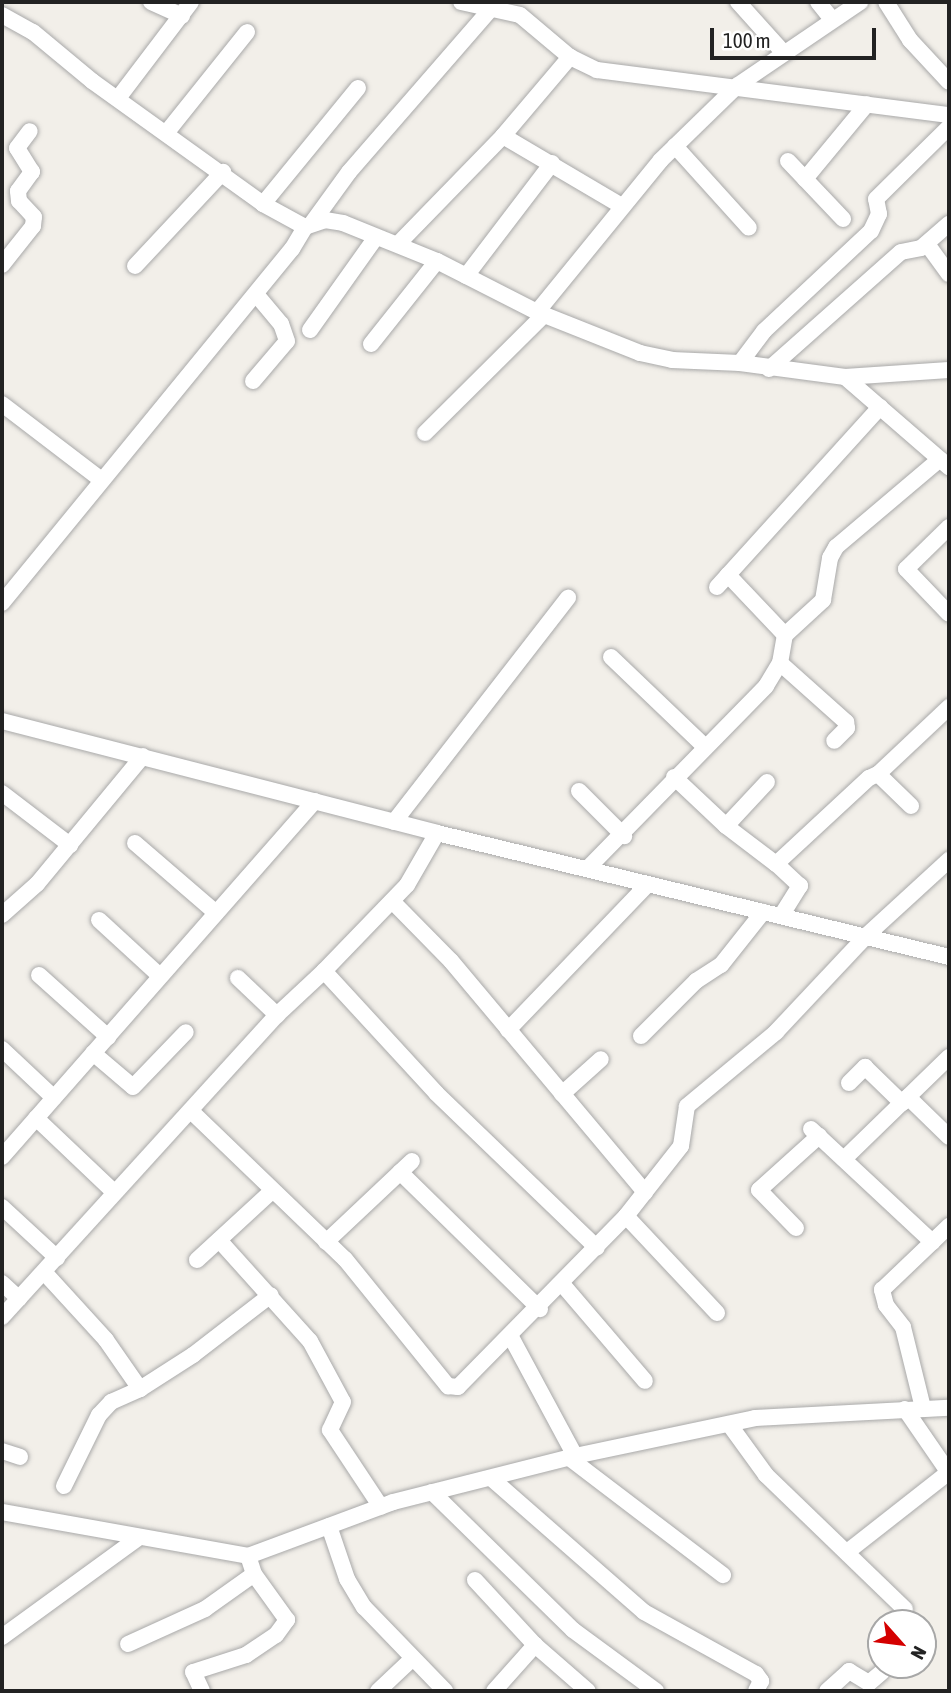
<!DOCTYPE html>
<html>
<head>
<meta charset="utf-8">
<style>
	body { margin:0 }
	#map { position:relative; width:951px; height:1693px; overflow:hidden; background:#f2efe9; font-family:"Asap Condensed",sans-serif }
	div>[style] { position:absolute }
	.roads { filter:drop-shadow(0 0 2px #a9a9a9) drop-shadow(0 0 2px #a9a9a9) }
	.minor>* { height:16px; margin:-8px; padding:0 8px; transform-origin:8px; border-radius:8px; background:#fff }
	span { translate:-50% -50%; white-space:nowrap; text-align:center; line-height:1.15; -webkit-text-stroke:5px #fff; paint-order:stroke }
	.frame { position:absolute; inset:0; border:4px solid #222; pointer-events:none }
	.north { position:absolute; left:867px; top:1609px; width:70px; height:70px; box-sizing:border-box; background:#fff; border:2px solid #a7a7a7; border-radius:50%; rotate:118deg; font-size:19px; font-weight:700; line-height:28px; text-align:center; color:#222 }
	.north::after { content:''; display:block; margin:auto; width:24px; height:32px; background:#d40000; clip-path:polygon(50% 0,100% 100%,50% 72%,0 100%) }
	.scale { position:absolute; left:710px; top:28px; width:166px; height:32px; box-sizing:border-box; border:4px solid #222; border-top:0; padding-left:9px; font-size:21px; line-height:24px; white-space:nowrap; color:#222; -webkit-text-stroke:5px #fff; paint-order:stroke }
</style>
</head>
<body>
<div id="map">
	<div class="roads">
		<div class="minor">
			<div style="left:151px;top:2px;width:34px;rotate:24deg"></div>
			<div style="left:461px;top:2px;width:60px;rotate:12.4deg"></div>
			<div style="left:520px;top:15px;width:65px;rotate:40deg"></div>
			<div style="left:570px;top:57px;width:30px;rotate:26deg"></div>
			<div style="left:597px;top:70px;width:355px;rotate:7.3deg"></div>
			<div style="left:738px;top:2px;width:67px;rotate:48deg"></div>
			<div style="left:818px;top:2px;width:22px;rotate:51deg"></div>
			<div style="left:886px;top:2px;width:45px;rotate:57.7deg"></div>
			<div style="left:910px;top:40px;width:57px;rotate:47.1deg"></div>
			<div style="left:2px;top:15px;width:35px;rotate:29deg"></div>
			<div style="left:33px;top:32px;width:77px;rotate:39.7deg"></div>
			<div style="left:92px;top:81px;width:211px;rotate:35.7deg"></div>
			<div style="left:263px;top:204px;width:48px;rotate:28.7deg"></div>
			<div style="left:119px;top:97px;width:119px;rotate:-52.8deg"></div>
			<div style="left:167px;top:132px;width:128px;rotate:-51.3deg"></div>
			<div style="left:503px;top:136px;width:138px;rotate:30.5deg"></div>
			<div style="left:675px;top:146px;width:110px;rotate:47.9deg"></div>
			<div style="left:788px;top:161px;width:80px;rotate:46.5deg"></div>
			<div style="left:805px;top:179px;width:97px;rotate:-50.4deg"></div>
			<div style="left:263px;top:204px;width:150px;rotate:-50.7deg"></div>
			<div style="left:312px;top:223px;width:63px;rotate:-54deg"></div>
			<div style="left:349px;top:172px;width:225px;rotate:-49deg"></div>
			<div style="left:398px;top:244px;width:151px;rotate:-45.8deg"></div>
			<div style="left:503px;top:136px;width:104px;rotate:-49.7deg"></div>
			<div style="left:927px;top:244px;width:37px;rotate:54deg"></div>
			<div style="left:2px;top:265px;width:50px;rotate:-51.5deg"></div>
			<div style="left:33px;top:226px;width:9px;rotate:-84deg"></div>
			<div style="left:34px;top:217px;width:22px;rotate:-133deg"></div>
			<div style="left:19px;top:201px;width:10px;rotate:-96deg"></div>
			<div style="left:18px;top:191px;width:24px;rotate:-54deg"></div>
			<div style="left:32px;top:172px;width:28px;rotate:-122deg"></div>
			<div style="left:17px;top:148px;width:21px;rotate:-53deg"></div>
			<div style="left:135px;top:266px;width:129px;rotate:-46.9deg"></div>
			<div style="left:466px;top:276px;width:142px;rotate:-52.7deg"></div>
			<div style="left:537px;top:312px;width:111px;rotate:21.7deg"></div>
			<div style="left:640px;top:353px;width:33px;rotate:12deg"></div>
			<div style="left:672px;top:360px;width:68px;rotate:2.5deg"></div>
			<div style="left:740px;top:363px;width:106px;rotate:7.6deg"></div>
			<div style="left:845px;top:377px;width:104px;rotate:-3.9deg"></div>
			<div style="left:310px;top:330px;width:114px;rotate:-54.6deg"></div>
			<div style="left:371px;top:344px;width:106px;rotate:-51.5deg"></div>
			<div style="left:740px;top:363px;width:40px;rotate:-53deg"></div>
			<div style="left:764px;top:331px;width:146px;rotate:-43.1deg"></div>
			<div style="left:871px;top:231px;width:19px;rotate:-65deg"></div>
			<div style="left:879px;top:214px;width:15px;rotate:-101deg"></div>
			<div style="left:876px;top:199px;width:103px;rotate:-44.6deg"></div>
			<div style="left:769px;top:369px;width:176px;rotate:-41.6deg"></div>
			<div style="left:901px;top:252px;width:20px;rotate:-11deg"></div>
			<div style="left:921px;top:248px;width:37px;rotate:-41deg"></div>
			<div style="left:845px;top:377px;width:138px;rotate:40.9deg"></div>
			<div style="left:253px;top:381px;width:52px;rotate:-49.6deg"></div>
			<div style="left:287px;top:341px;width:18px;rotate:-109deg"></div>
			<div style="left:281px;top:324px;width:39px;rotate:-130deg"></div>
			<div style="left:2px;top:404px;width:123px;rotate:37.4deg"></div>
			<div style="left:425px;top:433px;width:168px;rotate:-44.8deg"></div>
			<div style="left:949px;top:527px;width:60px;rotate:135.7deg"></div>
			<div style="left:906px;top:569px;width:62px;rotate:46.3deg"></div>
			<div style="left:717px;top:587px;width:243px;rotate:-47.8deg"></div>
			<div style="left:2px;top:603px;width:458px;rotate:-50.7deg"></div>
			<div style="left:292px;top:249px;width:26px;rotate:-59deg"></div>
			<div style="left:305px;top:227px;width:21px;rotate:-19deg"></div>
			<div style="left:325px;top:220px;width:18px;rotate:9deg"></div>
			<div style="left:343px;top:223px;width:101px;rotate:22deg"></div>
			<div style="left:437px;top:261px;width:112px;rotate:27deg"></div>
			<div style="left:537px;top:312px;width:196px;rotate:-50.8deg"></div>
			<div style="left:661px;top:160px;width:107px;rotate:-44.2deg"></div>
			<div style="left:738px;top:85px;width:148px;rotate:-34.2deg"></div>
			<div style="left:785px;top:635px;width:52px;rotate:-42.6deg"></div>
			<div style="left:823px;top:600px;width:43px;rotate:-80.5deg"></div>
			<div style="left:830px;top:558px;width:13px;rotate:-61deg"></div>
			<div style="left:836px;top:547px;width:136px;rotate:-40.2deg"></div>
			<div style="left:611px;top:657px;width:129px;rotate:43.7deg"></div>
			<div style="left:780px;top:663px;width:89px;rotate:41.8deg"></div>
			<div style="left:846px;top:722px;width:6px;rotate:81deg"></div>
			<div style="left:847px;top:728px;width:18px;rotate:135deg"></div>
			<div style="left:2px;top:721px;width:449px;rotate:14.4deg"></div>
			<div style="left:437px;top:833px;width:527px;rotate:13.61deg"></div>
			<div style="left:878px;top:774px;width:98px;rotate:-43.3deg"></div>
			<div style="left:674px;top:777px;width:71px;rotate:43.3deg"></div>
			<div style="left:726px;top:826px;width:60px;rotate:-47deg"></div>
			<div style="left:579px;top:791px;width:64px;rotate:45deg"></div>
			<div style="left:2px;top:793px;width:86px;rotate:37.4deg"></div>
			<div style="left:394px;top:822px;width:284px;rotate:-52.2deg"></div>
			<div style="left:726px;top:826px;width:63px;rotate:37.2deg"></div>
			<div style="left:437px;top:833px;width:60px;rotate:120deg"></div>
			<div style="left:407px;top:885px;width:120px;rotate:134deg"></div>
			<div style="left:324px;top:971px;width:166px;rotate:47.4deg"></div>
			<div style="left:436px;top:1093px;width:223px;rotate:43.9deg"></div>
			<div style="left:135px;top:843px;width:107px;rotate:40.8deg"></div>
			<div style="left:587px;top:869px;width:256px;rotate:-45.6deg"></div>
			<div style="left:766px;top:686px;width:27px;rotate:-59deg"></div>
			<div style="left:780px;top:663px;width:28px;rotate:-80deg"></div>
			<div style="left:785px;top:635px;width:83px;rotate:-133.5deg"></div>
			<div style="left:392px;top:901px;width:84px;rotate:45.5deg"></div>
			<div style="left:451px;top:961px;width:302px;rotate:50deg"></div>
			<div style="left:2px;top:915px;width:47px;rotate:-41.5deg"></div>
			<div style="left:37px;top:884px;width:166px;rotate:-50.4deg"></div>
			<div style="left:781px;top:916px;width:36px;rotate:-58deg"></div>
			<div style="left:800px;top:886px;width:33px;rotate:-137deg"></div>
			<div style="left:776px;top:864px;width:127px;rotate:-42.8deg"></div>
			<div style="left:869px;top:778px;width:10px;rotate:-24deg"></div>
			<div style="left:878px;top:774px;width:46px;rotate:44.1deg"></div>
			<div style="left:99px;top:920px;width:83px;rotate:42.6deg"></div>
			<div style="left:39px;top:975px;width:93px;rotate:41.9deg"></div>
			<div style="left:238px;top:978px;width:54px;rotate:43.5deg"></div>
			<div style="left:508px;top:1030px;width:202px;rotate:-46.2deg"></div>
			<div style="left:641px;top:1036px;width:78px;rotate:-45deg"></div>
			<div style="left:696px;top:981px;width:30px;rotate:-33deg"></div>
			<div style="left:721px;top:965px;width:68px;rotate:-51.6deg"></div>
			<div style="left:2px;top:1049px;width:71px;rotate:43.3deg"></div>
			<div style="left:93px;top:1053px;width:52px;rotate:40.4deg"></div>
			<div style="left:133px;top:1087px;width:76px;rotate:-46.1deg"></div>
			<div style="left:849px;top:1083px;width:23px;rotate:-45deg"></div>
			<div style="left:865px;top:1067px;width:52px;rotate:44.2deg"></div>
			<div style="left:562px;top:1094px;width:52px;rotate:-41.9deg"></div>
			<div style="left:908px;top:1097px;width:57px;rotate:44.3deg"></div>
			<div style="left:192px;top:1112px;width:212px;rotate:43.9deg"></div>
			<div style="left:345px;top:1259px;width:164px;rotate:51deg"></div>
			<div style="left:448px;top:1386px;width:10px;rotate:6deg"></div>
			<div style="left:458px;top:1387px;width:240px;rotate:-45.5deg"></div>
			<div style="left:626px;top:1216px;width:89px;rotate:-51.8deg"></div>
			<div style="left:681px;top:1146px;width:40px;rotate:-81.5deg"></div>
			<div style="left:687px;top:1106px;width:116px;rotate:-39.7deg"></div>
			<div style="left:776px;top:1032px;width:132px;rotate:-46.8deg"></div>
			<div style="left:866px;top:936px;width:113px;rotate:-42.5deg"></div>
			<div style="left:36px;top:1118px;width:108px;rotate:43.5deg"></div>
			<div style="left:811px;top:1129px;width:166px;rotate:43deg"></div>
			<div style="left:2px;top:1157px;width:474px;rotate:-48.7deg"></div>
			<div style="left:845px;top:1158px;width:145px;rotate:-44.2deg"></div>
			<div style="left:400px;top:1172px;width:196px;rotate:44.4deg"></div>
			<div style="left:2px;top:1207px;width:75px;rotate:42.8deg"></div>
			<div style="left:626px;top:1216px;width:133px;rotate:46.8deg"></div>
			<div style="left:796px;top:1228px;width:53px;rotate:-134.2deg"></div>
			<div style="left:759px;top:1190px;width:81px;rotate:-42deg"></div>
			<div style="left:219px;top:1240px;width:136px;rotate:48deg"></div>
			<div style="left:310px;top:1341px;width:69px;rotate:61.6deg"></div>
			<div style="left:343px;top:1402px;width:31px;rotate:115deg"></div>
			<div style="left:330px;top:1430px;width:92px;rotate:56.5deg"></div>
			<div style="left:326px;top:1242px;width:118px;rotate:-43.3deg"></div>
			<div style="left:197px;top:1260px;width:102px;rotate:-42.6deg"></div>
			<div style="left:44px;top:1272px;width:92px;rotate:47.6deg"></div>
			<div style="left:106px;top:1340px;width:60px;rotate:55.2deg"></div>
			<div style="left:140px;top:1389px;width:63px;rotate:-32.7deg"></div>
			<div style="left:193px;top:1355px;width:98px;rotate:-37.6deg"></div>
			<div style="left:2px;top:1283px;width:23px;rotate:43deg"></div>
			<div style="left:563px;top:1285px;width:126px;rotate:49.5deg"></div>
			<div style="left:2px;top:1317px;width:408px;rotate:-47.7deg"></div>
			<div style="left:277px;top:1015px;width:64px;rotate:-43.1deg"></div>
			<div style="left:511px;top:1337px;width:135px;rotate:61.7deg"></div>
			<div style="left:923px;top:1408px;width:83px;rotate:-103.9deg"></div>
			<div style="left:903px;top:1327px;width:28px;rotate:-128deg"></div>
			<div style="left:886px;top:1305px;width:16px;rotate:-105deg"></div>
			<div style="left:882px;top:1290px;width:93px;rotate:-43.7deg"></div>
			<div style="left:905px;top:1409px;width:78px;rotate:55.5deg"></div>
			<div style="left:729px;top:1424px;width:63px;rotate:54deg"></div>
			<div style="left:766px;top:1475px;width:193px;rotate:44deg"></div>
			<div style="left:2px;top:1451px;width:19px;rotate:18deg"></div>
			<div style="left:568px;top:1457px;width:195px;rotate:37.3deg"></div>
			<div style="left:491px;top:1478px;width:203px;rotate:41.2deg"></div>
			<div style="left:644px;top:1612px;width:128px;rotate:29deg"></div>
			<div style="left:756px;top:1674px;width:9px;rotate:54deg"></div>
			<div style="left:761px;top:1681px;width:11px;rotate:117deg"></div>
			<div style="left:64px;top:1486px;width:79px;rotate:-63.8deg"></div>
			<div style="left:99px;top:1415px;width:18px;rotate:-47deg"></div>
			<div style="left:111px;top:1402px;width:32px;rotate:-24deg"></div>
			<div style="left:432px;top:1492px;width:197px;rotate:44.4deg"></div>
			<div style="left:573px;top:1630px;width:103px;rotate:36.3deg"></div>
			<div style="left:2px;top:1512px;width:250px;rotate:10.1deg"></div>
			<div style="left:248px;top:1556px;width:155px;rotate:-20.4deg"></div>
			<div style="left:393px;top:1502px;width:188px;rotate:-14.2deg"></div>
			<div style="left:575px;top:1456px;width:184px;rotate:-11.9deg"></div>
			<div style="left:755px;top:1418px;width:194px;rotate:-3deg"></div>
			<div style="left:329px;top:1526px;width:56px;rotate:71.2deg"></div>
			<div style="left:347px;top:1579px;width:33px;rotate:59deg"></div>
			<div style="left:364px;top:1607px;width:117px;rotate:46deg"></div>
			<div style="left:847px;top:1552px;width:130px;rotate:-38.1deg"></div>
			<div style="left:475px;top:1580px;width:88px;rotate:47.3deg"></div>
			<div style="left:535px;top:1645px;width:70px;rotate:41deg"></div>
			<div style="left:2px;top:1637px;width:167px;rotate:-36deg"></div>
			<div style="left:128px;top:1644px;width:85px;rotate:-24.4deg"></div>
			<div style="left:205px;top:1609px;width:60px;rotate:-35.5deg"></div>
			<div style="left:202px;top:1691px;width:21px;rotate:-115deg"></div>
			<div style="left:193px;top:1672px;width:56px;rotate:-17.8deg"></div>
			<div style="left:246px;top:1655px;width:36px;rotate:-34deg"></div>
			<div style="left:276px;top:1635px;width:19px;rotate:-54deg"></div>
			<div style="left:287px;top:1620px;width:57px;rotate:-125.7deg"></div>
			<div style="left:254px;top:1574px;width:19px;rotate:-108deg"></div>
			<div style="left:378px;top:1691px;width:47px;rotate:-43.3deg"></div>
			<div style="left:494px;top:1691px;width:62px;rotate:-48.3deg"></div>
			<div style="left:827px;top:1691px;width:30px;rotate:-42deg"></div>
			<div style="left:849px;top:1671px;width:23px;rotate:31deg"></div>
			<div style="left:869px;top:1683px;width:16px;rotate:-40deg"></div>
		</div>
	</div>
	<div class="frame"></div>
	<div class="north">N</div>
	<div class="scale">100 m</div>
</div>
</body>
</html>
